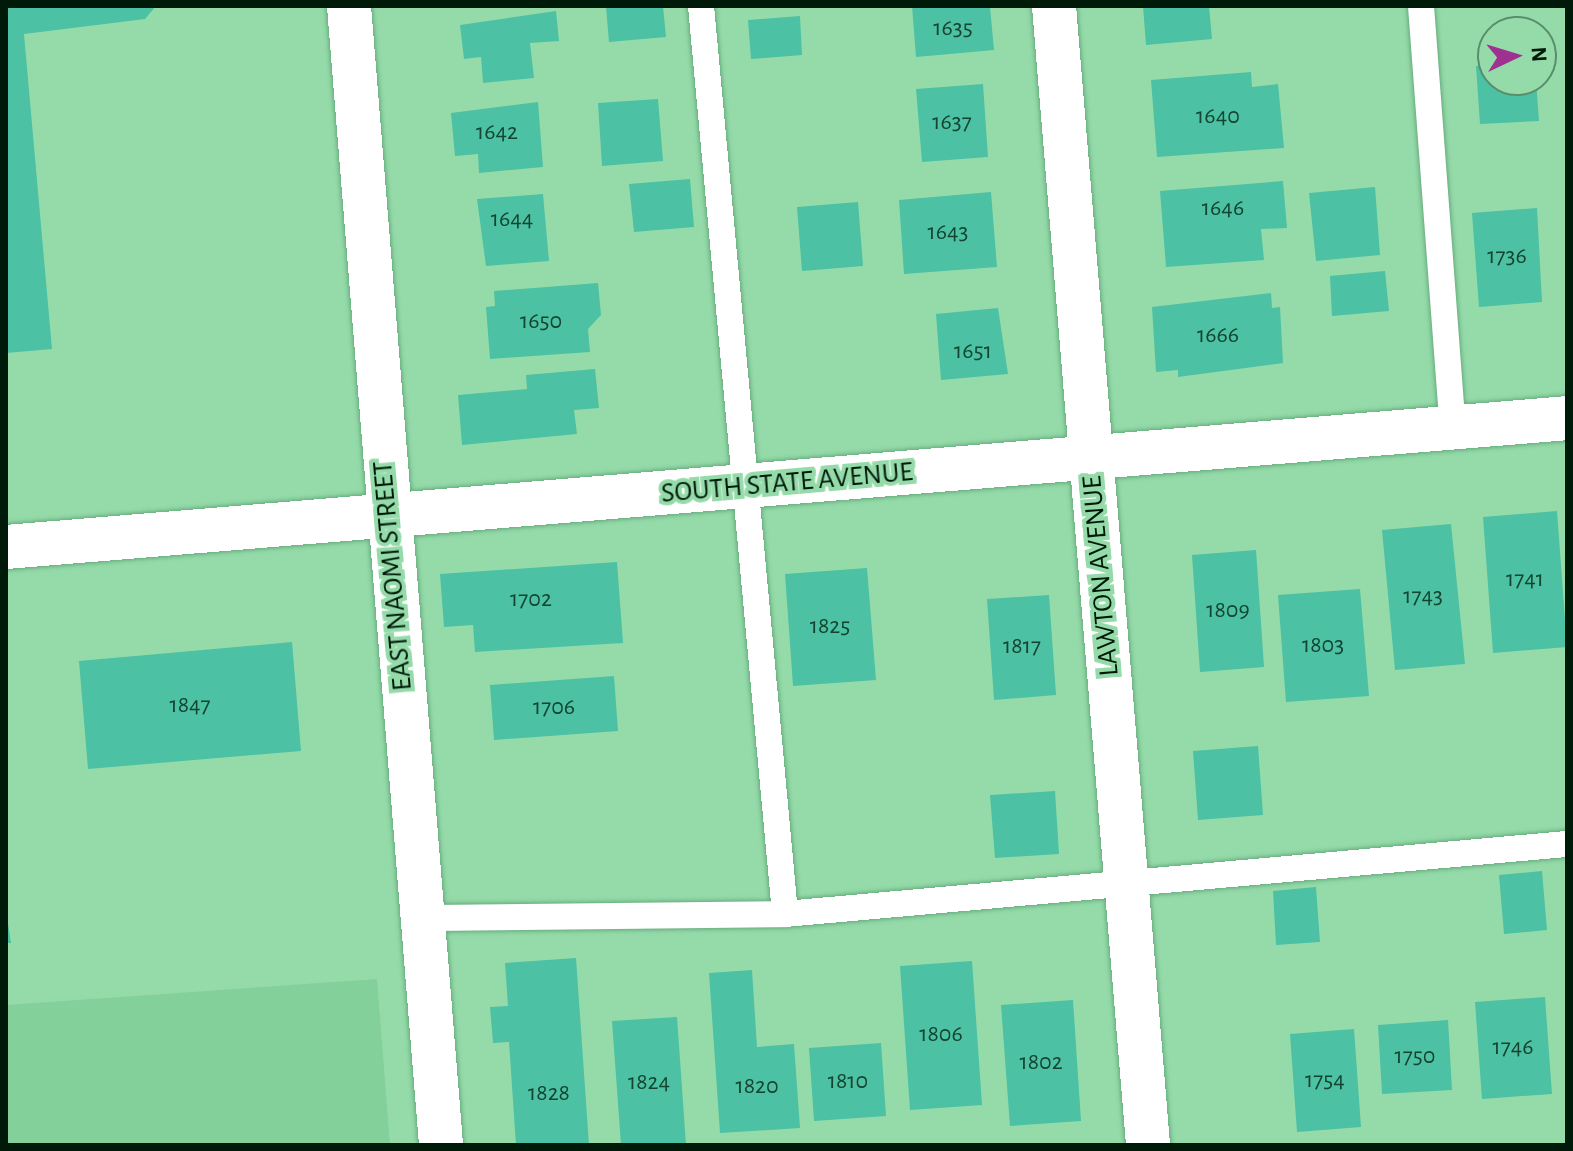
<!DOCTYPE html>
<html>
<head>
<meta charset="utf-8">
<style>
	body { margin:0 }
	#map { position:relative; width:1573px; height:1151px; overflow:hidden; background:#95dbaa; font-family:"Alegreya Sans",sans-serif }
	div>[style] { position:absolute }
	.built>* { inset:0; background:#83d09b }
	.building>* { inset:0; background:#4cc1a3 }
	.roads { filter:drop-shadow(0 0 2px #68ac7e) drop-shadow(0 0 2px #68ac7e) }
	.service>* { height:26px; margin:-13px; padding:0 13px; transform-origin:13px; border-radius:13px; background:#fff }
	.minor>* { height:44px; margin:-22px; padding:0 22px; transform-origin:22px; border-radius:22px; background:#fff }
	.tertiary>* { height:44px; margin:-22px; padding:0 22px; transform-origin:22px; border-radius:22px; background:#fff }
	span { translate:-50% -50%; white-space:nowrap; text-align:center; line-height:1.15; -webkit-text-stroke:8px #95dbaa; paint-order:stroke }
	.number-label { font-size:24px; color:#134430 }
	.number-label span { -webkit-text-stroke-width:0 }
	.street-label { font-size:28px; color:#001a09 }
	.frame { position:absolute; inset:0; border:8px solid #001a09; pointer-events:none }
	.north { position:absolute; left:1477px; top:16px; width:80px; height:80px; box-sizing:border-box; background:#95dbaa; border:2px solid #598e6a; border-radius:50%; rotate:86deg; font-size:22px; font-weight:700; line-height:32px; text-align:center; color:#001a09 }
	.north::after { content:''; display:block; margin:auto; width:28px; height:36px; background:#9f3291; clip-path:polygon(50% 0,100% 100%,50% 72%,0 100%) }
</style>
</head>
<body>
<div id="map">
	<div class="built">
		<div style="clip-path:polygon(377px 979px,390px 1145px,6px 1145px,6px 1005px)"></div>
	</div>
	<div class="building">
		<div style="clip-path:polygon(6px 6px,156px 6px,145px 19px,24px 34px,52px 349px,6px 353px)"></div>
		<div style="clip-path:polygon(663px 6px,666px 37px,609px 42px,606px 7px)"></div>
		<div style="clip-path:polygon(912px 6px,990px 7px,994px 50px,916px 57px)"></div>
		<div style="clip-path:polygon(1143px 6px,1209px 6px,1212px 39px,1146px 45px)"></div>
		<div style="clip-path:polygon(556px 11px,559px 41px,530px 43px,534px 78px,483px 83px,481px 57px,464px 59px,460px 25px)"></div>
		<div style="clip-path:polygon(800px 16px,802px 55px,751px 59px,748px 20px)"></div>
		<div style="clip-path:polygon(1493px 65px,1493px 80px,1536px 80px,1539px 121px,1480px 124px,1476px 66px)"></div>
		<div style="clip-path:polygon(1251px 72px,1252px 87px,1278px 84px,1284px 148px,1157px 157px,1151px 80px)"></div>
		<div style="clip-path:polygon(983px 84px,988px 157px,922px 162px,916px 89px)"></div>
		<div style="clip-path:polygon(658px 99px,663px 161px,602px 166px,598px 103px)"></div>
		<div style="clip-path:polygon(538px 102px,543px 167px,479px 173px,478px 154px,455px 156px,451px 113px)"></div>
		<div style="clip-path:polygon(690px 179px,694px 227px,634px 232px,629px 184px)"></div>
		<div style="clip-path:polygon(1283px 181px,1287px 228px,1261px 229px,1264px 260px,1166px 267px,1160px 191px)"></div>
		<div style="clip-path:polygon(1375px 187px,1380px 255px,1316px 261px,1309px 193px)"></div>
		<div style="clip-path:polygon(991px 192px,997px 267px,904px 274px,899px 200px)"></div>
		<div style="clip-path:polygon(543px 194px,549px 261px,486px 266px,477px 199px)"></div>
		<div style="clip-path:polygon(858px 202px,863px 266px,802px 271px,797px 207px)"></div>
		<div style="clip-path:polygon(1537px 208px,1542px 302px,1479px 307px,1472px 213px)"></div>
		<div style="clip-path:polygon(1385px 271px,1389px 311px,1332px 316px,1330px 276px)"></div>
		<div style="clip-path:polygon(598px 283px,601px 315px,588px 329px,590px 352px,490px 359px,486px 307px,495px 306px,494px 291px)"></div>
		<div style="clip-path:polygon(1271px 293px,1272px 308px,1280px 307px,1283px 363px,1178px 377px,1178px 370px,1156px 372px,1152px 307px)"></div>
		<div style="clip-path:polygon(998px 308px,1008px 374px,941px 380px,936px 314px)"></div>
		<div style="clip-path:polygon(595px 369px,599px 408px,574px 410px,577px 434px,462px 445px,458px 395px,527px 389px,526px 375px)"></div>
		<div style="clip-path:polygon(1557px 511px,1567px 647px,1493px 653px,1483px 517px)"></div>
		<div style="clip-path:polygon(1451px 524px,1465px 664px,1395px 670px,1382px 530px)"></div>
		<div style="clip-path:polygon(1256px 550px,1264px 667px,1200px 672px,1192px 555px)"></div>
		<div style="clip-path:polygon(617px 562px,623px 643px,475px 652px,473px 625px,444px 627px,440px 574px)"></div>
		<div style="clip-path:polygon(867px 568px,876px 680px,793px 686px,785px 574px)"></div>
		<div style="clip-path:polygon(1360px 589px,1369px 696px,1286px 702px,1278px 595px)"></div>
		<div style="clip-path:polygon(1049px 595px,1056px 695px,994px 700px,987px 599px)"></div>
		<div style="clip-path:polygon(292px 642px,301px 751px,88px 769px,79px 661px)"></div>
		<div style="clip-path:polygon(614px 676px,618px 731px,494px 740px,490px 685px)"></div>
		<div style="clip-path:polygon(1258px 746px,1263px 815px,1198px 820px,1193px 751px)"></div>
		<div style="clip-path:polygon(1055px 791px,1059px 854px,995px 858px,990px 795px)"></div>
		<div style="clip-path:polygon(1542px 871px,1547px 930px,1504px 934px,1499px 875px)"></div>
		<div style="clip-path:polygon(1316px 887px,1320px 942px,1276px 945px,1273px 891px)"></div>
		<div style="clip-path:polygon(6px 910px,11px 943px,6px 943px)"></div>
		<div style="clip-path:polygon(576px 958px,589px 1145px,516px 1145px,509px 1042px,493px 1043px,490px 1007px,508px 1006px,505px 963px)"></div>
		<div style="clip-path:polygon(972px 961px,982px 1105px,910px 1110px,900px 966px)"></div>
		<div style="clip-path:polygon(752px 970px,757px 1047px,794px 1044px,800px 1128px,720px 1133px,709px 973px)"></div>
		<div style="clip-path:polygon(1545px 997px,1552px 1094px,1482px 1099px,1475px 1002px)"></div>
		<div style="clip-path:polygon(1073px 1000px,1081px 1121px,1010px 1126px,1001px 1005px)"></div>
		<div style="clip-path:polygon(677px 1017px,686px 1145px,621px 1145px,612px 1021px)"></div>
		<div style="clip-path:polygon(1448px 1020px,1452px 1090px,1382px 1094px,1378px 1025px)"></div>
		<div style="clip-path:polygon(1354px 1029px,1361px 1127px,1297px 1132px,1290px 1034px)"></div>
		<div style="clip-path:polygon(881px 1043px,886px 1116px,814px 1121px,809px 1048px)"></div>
	</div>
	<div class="roads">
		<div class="service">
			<div style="left:701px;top:6px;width:912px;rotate:84.71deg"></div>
			<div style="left:1421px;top:6px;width:422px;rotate:85.7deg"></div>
			<div style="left:422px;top:918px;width:363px;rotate:-0.6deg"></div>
			<div style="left:785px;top:914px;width:785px;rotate:-5.12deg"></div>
		</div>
		<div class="minor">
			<div style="left:349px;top:6px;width:1143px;rotate:85.38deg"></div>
			<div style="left:1054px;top:6px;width:1143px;rotate:85.28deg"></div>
		</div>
		<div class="tertiary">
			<div style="left:6px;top:547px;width:1566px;rotate:-4.72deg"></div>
		</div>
	</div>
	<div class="number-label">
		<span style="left:953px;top:29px">1635</span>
		<span style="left:1218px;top:117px">1640</span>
		<span style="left:952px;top:123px">1637</span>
		<span style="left:497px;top:133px">1642</span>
		<span style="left:1223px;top:209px">1646</span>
		<span style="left:512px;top:220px">1644</span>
		<span style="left:948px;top:233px">1643</span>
		<span style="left:1507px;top:257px">1736</span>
		<span style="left:541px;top:322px">1650</span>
		<span style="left:1218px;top:336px">1666</span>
		<span style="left:973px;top:352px">1651</span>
		<span style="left:1525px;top:580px">1741</span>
		<span style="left:1423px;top:597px">1743</span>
		<span style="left:531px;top:600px">1702</span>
		<span style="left:1228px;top:611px">1809</span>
		<span style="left:830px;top:627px">1825</span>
		<span style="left:1323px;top:646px">1803</span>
		<span style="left:1022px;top:647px">1817</span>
		<span style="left:190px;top:706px">1847</span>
		<span style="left:554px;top:708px">1706</span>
		<span style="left:941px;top:1035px">1806</span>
		<span style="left:1513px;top:1048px">1746</span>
		<span style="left:1415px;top:1057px">1750</span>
		<span style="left:1041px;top:1063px">1802</span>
		<span style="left:1325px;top:1081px">1754</span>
		<span style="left:848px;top:1082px">1810</span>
		<span style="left:649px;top:1083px">1824</span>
		<span style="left:757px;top:1087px">1820</span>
		<span style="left:549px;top:1094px">1828</span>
	</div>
	<div class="street-label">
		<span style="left:787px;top:483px;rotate:-5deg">SOUTH STATE AVENUE</span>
		<span style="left:393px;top:576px;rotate:-95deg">EAST NAOMI STREET</span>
		<span style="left:1101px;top:576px;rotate:-95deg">LAWTON AVENUE</span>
	</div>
	<div class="frame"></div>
	<div class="north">N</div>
</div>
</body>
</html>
